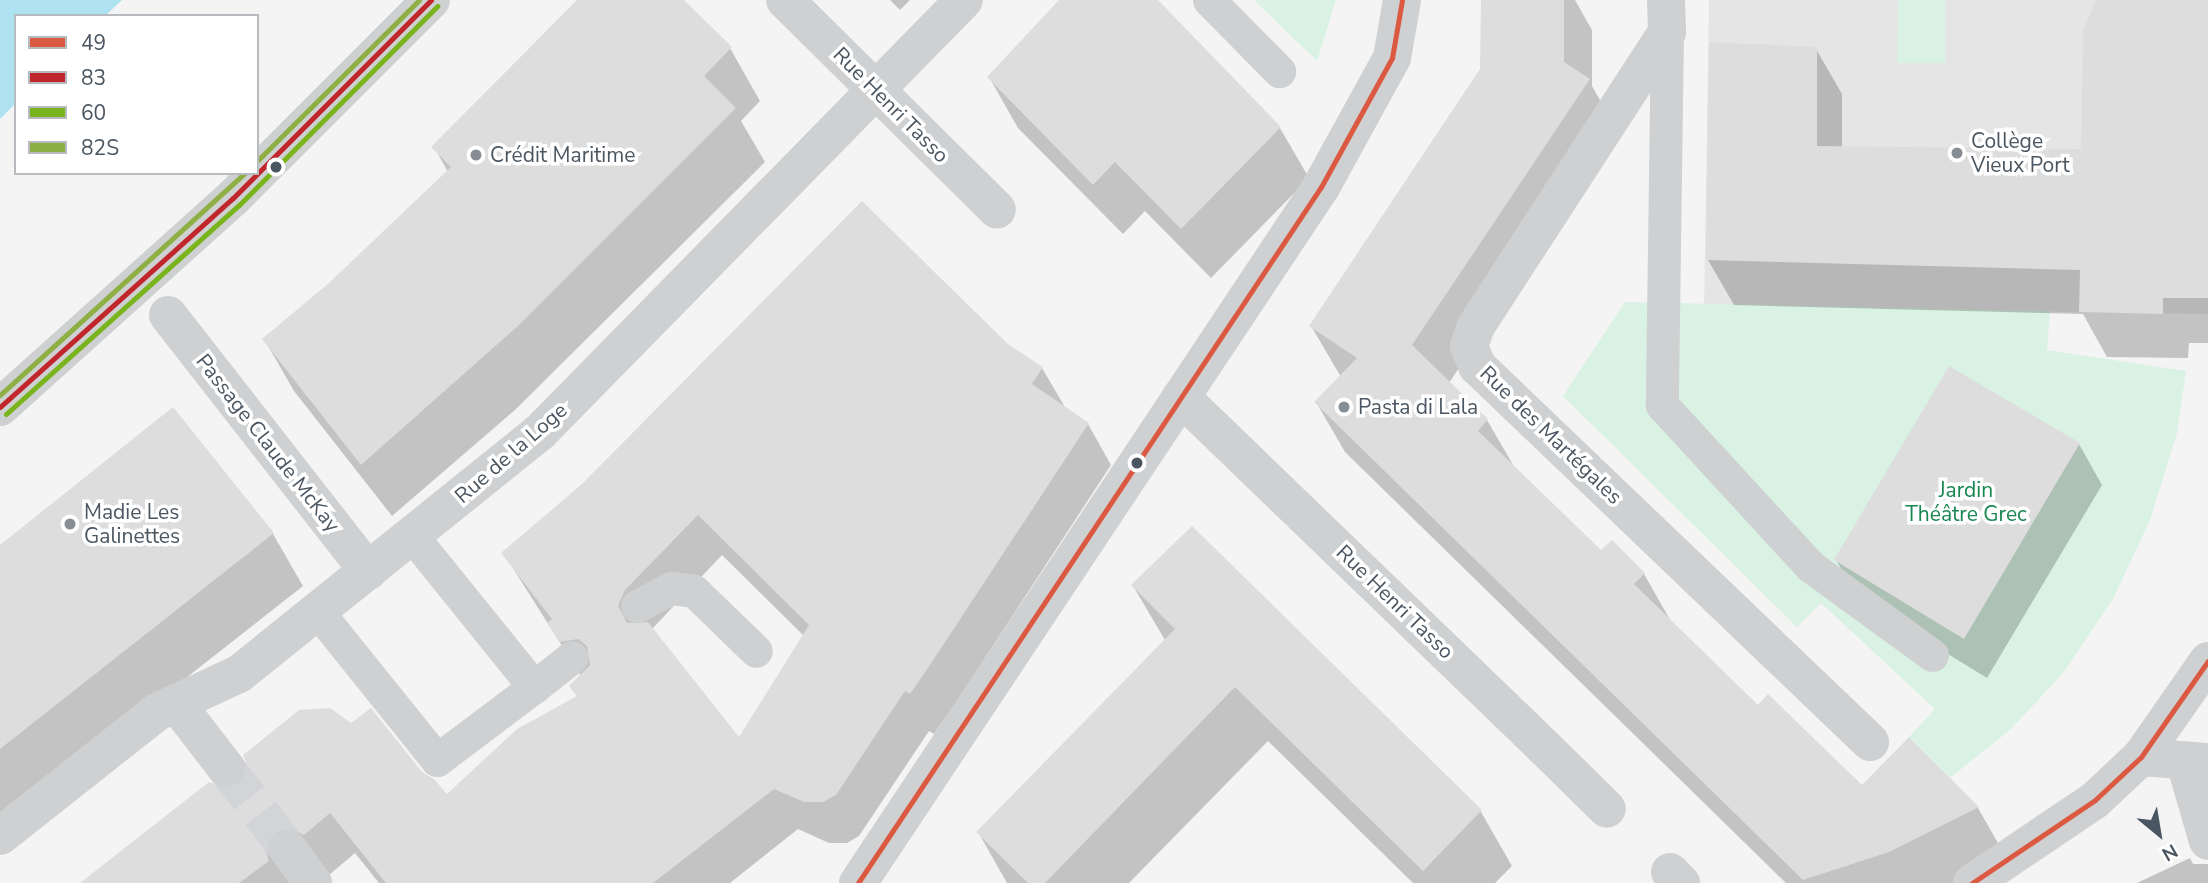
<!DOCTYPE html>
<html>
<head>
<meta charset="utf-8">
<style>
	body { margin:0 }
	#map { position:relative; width:2208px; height:883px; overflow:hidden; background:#f4f4f4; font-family:"Nunito Sans",sans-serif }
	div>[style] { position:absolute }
	.education>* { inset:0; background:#e6e5e6 }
	.green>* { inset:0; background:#d9f2e3 }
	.water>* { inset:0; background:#aee2f0 }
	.shadow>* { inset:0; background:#0003 }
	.building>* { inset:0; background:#ddddde }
	.minor-tunnel>* { height:38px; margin-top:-19px; transform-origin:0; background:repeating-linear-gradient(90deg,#d2d4d7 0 38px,transparent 0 57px) }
	.service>* { height:33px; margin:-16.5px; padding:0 16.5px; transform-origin:16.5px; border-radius:16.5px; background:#ced0d2 }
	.pedestrian>* { height:38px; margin:-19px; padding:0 19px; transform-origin:19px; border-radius:19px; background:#ced0d2 }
	.minor>* { height:38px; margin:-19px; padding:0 19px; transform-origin:19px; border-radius:19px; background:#ced0d2 }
	.tertiary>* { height:38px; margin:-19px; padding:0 19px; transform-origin:19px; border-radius:19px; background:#ced0d2 }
	.bus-1>* { height:5px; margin:-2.5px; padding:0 2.5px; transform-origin:2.5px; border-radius:2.5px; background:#dc5941 }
	.bus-2>* { height:5px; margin:-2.5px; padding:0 2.5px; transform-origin:2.5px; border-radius:2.5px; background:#c0262c }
	.bus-3>* { height:5px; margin:-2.5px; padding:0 2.5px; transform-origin:2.5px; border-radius:2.5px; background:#7ab41d }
	.bus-4>* { height:5px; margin:-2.5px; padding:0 2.5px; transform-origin:2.5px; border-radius:2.5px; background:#8eaf43 }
	.dots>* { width:19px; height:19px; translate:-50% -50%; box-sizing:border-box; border:4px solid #fff; border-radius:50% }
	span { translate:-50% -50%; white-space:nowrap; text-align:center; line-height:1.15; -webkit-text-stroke:7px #fff; paint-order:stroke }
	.street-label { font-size:21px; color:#4a5661 }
	.poi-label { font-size:21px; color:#4a5661 }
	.left { translate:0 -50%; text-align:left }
	.park-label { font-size:21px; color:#17864f }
	.legend { position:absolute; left:14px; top:14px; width:245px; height:161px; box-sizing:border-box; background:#fff; border:2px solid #b7bbc0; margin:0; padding:9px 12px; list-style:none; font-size:21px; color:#4a5661 }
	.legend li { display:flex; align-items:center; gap:14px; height:35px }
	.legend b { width:35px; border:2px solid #b7bbc0 }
	.north { position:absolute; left:2124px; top:799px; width:70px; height:70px; -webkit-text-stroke:5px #fff; paint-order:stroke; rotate:150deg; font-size:19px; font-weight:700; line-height:28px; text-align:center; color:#4a5661 }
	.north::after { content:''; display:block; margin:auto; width:24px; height:32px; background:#4a5661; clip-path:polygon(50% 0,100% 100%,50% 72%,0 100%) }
</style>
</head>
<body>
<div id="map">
	<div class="education">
		<div style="clip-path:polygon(1709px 0,2208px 0,2208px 314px,1704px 306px)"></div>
	</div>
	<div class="green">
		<div style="clip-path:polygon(1254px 0,1336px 0,1317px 61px)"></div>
		<div style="clip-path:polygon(1898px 0,1945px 0,1945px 63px,1897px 63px)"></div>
		<div style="clip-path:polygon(1625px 302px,2050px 311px,2047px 350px,2186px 371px,2177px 433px,2150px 520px,2113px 599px,2063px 673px,2011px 729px,1950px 778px,1909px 737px,1935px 709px,1821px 603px,1797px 627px,1563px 396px)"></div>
	</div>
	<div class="water">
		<div style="clip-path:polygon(0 0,122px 0,105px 16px,16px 16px,16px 103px,0 119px)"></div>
	</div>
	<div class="shadow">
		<div style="clip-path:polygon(579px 0,682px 0,730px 48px,760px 101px,741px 121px,765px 162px,516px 409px,392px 516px,294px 391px,264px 339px,330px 284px,448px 172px,434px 147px)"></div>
		<div style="clip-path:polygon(890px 0,910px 0,900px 10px)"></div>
		<div style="clip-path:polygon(1063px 0,1154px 0,1280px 128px,1309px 178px,1211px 278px,1145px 211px,1123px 234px,1018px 128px,989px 77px)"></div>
		<div style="clip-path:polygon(1483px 0,1575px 0,1592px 30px,1592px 86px,1617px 130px,1449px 383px,1487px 420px,1516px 470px,1601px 553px,1644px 574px,1673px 625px,1758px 707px,1862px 787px,1909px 739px,1978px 808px,2006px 857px,1955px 883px,1786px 883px,1345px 452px,1316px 402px,1341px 377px,1311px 326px,1481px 69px)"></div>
		<div style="clip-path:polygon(2097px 0,2208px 0,2208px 343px,2189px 343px,2188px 358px,2107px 357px,2083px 314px,1734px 305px,1708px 260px,1816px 49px,1842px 94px,1842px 148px,2083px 151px)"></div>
		<div style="clip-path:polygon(evenodd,1008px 346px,1042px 368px,1066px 409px,1088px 424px,1111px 465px,951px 710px,934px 734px,929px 731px,859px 836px,847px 843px,829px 843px,798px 829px,730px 883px,379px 883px,355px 853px,329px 875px,290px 883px,83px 883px,228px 792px,421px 773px,446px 797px,578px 697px,571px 686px,581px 676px,504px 554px,1008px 346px,722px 555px,804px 636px,739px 740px,652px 629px,722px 555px)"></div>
		<div style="clip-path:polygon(173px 410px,273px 534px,303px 586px,0 824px,0 546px)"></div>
		<div style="clip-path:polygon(2079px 444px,2102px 485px,1987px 678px,1860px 600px,1836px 560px)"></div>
		<div style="clip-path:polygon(1192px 528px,1481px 812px,1512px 866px,1495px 883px,1413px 883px,1268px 741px,1129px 883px,1007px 883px,978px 832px,1165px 640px,1133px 586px)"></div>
		<div style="clip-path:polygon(2190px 858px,2193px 864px,2208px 864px,2208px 883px,2137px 883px)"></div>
	</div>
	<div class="building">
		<div style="clip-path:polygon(577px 0,684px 0,732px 47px,704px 76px,736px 108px,519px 325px,361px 465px,262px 339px,329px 283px,451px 167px,431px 147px)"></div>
		<div style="clip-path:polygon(1059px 0,1158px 0,1281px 127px,1181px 229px,1115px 162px,1093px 185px,987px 77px)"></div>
		<div style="clip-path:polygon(1481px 0,1564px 0,1564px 62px,1590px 79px,1412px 345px,1488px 419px,1478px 431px,1601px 550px,1612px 540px,1645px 573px,1634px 584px,1758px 705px,1768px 694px,1862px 785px,1909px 737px,1979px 807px,1889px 852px,1803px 880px,1314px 402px,1357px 358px,1309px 326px,1480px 69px)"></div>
		<div style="clip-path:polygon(2096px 0,2208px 0,2208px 298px,2163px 298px,2163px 314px,2079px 312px,2080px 270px,1706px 260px,1709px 42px,1817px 47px,1817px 146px,2081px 149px,2083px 31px)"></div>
		<div style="clip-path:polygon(evenodd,862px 201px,1009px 345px,1043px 367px,1032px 384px,1089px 423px,928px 668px,910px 694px,905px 691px,836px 795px,823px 802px,804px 802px,774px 789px,653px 883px,386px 883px,330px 813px,304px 835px,285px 826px,273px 831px,265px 850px,269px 861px,239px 883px,80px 883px,209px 782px,228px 790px,240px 785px,248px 766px,243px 755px,299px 710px,330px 708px,351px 723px,371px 708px,422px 772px,434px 779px,447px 794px,517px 729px,577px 696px,569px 686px,590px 665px,587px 646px,578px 639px,560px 642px,547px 623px,552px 619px,501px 553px,582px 484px,862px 201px,698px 515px,809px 625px,739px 737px,648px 622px,627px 623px,618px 606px,625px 590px,698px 515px)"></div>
		<div style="clip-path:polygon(1949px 366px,2080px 443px,1964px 639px,1834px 560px)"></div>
		<div style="clip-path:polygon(173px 407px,274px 533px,0 749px,0 545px)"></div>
		<div style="clip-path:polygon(1192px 526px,1482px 810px,1423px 871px,1235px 687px,1045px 883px,1028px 883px,976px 832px,1175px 629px,1131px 585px)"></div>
	</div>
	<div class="minor-tunnel">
		<div style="left:226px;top:768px;width:101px;rotate:52.7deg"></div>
	</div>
	<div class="service">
		<div style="left:1209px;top:0;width:100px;rotate:45.4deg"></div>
		<div style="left:1667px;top:32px;width:373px;rotate:90.8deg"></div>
		<div style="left:1662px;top:405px;width:219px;rotate:47.4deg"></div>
		<div style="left:1810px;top:566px;width:151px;rotate:36.1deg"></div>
		<div style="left:413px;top:537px;width:193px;rotate:51.1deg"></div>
		<div style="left:534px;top:687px;width:48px;rotate:-38.3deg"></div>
		<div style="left:637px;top:606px;width:38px;rotate:-28deg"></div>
		<div style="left:671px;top:588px;width:23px;rotate:7deg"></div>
		<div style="left:694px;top:591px;width:86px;rotate:44.1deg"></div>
		<div style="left:318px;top:612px;width:190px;rotate:51.2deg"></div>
		<div style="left:437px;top:760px;width:121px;rotate:-37deg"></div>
	</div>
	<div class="pedestrian">
		<div style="left:168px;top:315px;width:325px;rotate:52deg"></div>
		<div style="left:1544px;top:747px;width:88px;rotate:44.5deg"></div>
		<div style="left:2185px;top:762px;width:82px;rotate:73.8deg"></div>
		<div style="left:1670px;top:872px;width:16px;rotate:45deg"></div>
	</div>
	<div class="minor">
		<div style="left:785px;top:0;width:298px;rotate:44.7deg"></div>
		<div style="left:1666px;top:0;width:32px;rotate:88deg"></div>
		<div style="left:1667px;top:32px;width:351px;rotate:123deg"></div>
		<div style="left:1476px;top:326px;width:21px;rotate:109deg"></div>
		<div style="left:1469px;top:346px;width:22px;rotate:68deg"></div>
		<div style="left:1477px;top:366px;width:544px;rotate:43.73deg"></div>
		<div style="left:1181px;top:397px;width:504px;rotate:43.96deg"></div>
		<div style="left:0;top:407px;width:313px;rotate:-41.9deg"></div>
		<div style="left:233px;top:198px;width:280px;rotate:-45deg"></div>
		<div style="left:176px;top:703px;width:82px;rotate:52.4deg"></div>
		<div style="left:2141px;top:757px;width:67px;rotate:4.3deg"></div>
		<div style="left:0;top:836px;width:200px;rotate:-38.3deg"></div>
		<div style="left:157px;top:712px;width:90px;rotate:-24.9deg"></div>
		<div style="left:239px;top:674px;width:386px;rotate:-38.8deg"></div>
		<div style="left:540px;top:432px;width:605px;rotate:-45.54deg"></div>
		<div style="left:287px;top:848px;width:44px;rotate:53.4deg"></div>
		<div style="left:1972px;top:883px;width:148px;rotate:-34deg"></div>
		<div style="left:2095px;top:800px;width:63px;rotate:-43.1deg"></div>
		<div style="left:2141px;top:757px;width:117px;rotate:-55.1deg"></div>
	</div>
	<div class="tertiary">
		<div style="left:858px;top:883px;width:836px;rotate:-56.37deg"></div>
		<div style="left:1321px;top:187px;width:147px;rotate:-61.2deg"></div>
		<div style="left:1392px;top:58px;width:59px;rotate:-80.2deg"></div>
	</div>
	<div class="bus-1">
		<div style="left:858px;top:883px;width:836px;rotate:-56.37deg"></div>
		<div style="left:1321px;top:187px;width:147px;rotate:-61.2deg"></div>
		<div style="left:1392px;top:58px;width:59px;rotate:-80.2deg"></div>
		<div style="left:1972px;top:883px;width:148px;rotate:-34deg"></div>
		<div style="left:2095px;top:800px;width:63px;rotate:-43.1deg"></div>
		<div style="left:2141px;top:757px;width:117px;rotate:-55.1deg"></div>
	</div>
	<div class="bus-2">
		<div style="left:0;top:407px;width:313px;rotate:-41.9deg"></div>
		<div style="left:233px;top:198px;width:280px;rotate:-45deg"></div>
	</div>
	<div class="bus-3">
		<div style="left:6px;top:414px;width:313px;rotate:-41.9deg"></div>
		<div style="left:239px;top:205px;width:281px;rotate:-45.1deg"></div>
	</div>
	<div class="bus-4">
		<div style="left:257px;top:161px;width:228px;rotate:-44.8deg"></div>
		<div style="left:0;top:395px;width:331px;rotate:-42.2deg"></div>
	</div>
	<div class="dots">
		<div style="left:1957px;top:153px;background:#868d94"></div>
		<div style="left:476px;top:155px;background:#868d94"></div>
		<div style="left:276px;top:167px;background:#4a5661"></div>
		<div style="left:1344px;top:407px;background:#868d94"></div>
		<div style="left:1137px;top:463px;background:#4a5661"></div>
		<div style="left:70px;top:524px;background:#868d94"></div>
	</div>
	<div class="street-label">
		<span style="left:891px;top:105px;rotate:45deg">Rue Henri Tasso</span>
		<span style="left:1551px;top:435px;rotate:44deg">Rue des Martégales</span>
		<span style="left:268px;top:443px;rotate:52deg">Passage Claude McKay</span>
		<span style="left:511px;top:453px;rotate:-41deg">Rue de la Loge</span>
		<span style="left:1395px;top:602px;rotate:44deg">Rue Henri Tasso</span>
	</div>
	<div class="poi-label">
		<span class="left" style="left:1971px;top:153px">Collège<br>Vieux Port</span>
		<span class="left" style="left:490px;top:155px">Crédit Maritime</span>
		<span class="left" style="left:1358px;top:407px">Pasta di Lala</span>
		<span class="left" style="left:84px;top:524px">Madie Les<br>Galinettes</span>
	</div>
	<div class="park-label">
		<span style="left:1966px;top:502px">Jardin<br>Théâtre Grec</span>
	</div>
	<ul class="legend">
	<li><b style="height:9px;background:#dc5941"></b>49</li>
	<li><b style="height:9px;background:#c0262c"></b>83</li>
	<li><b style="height:9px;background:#7ab41d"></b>60</li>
	<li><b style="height:9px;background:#8eaf43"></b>82S</li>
	</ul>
	<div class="north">N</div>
</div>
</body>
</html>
